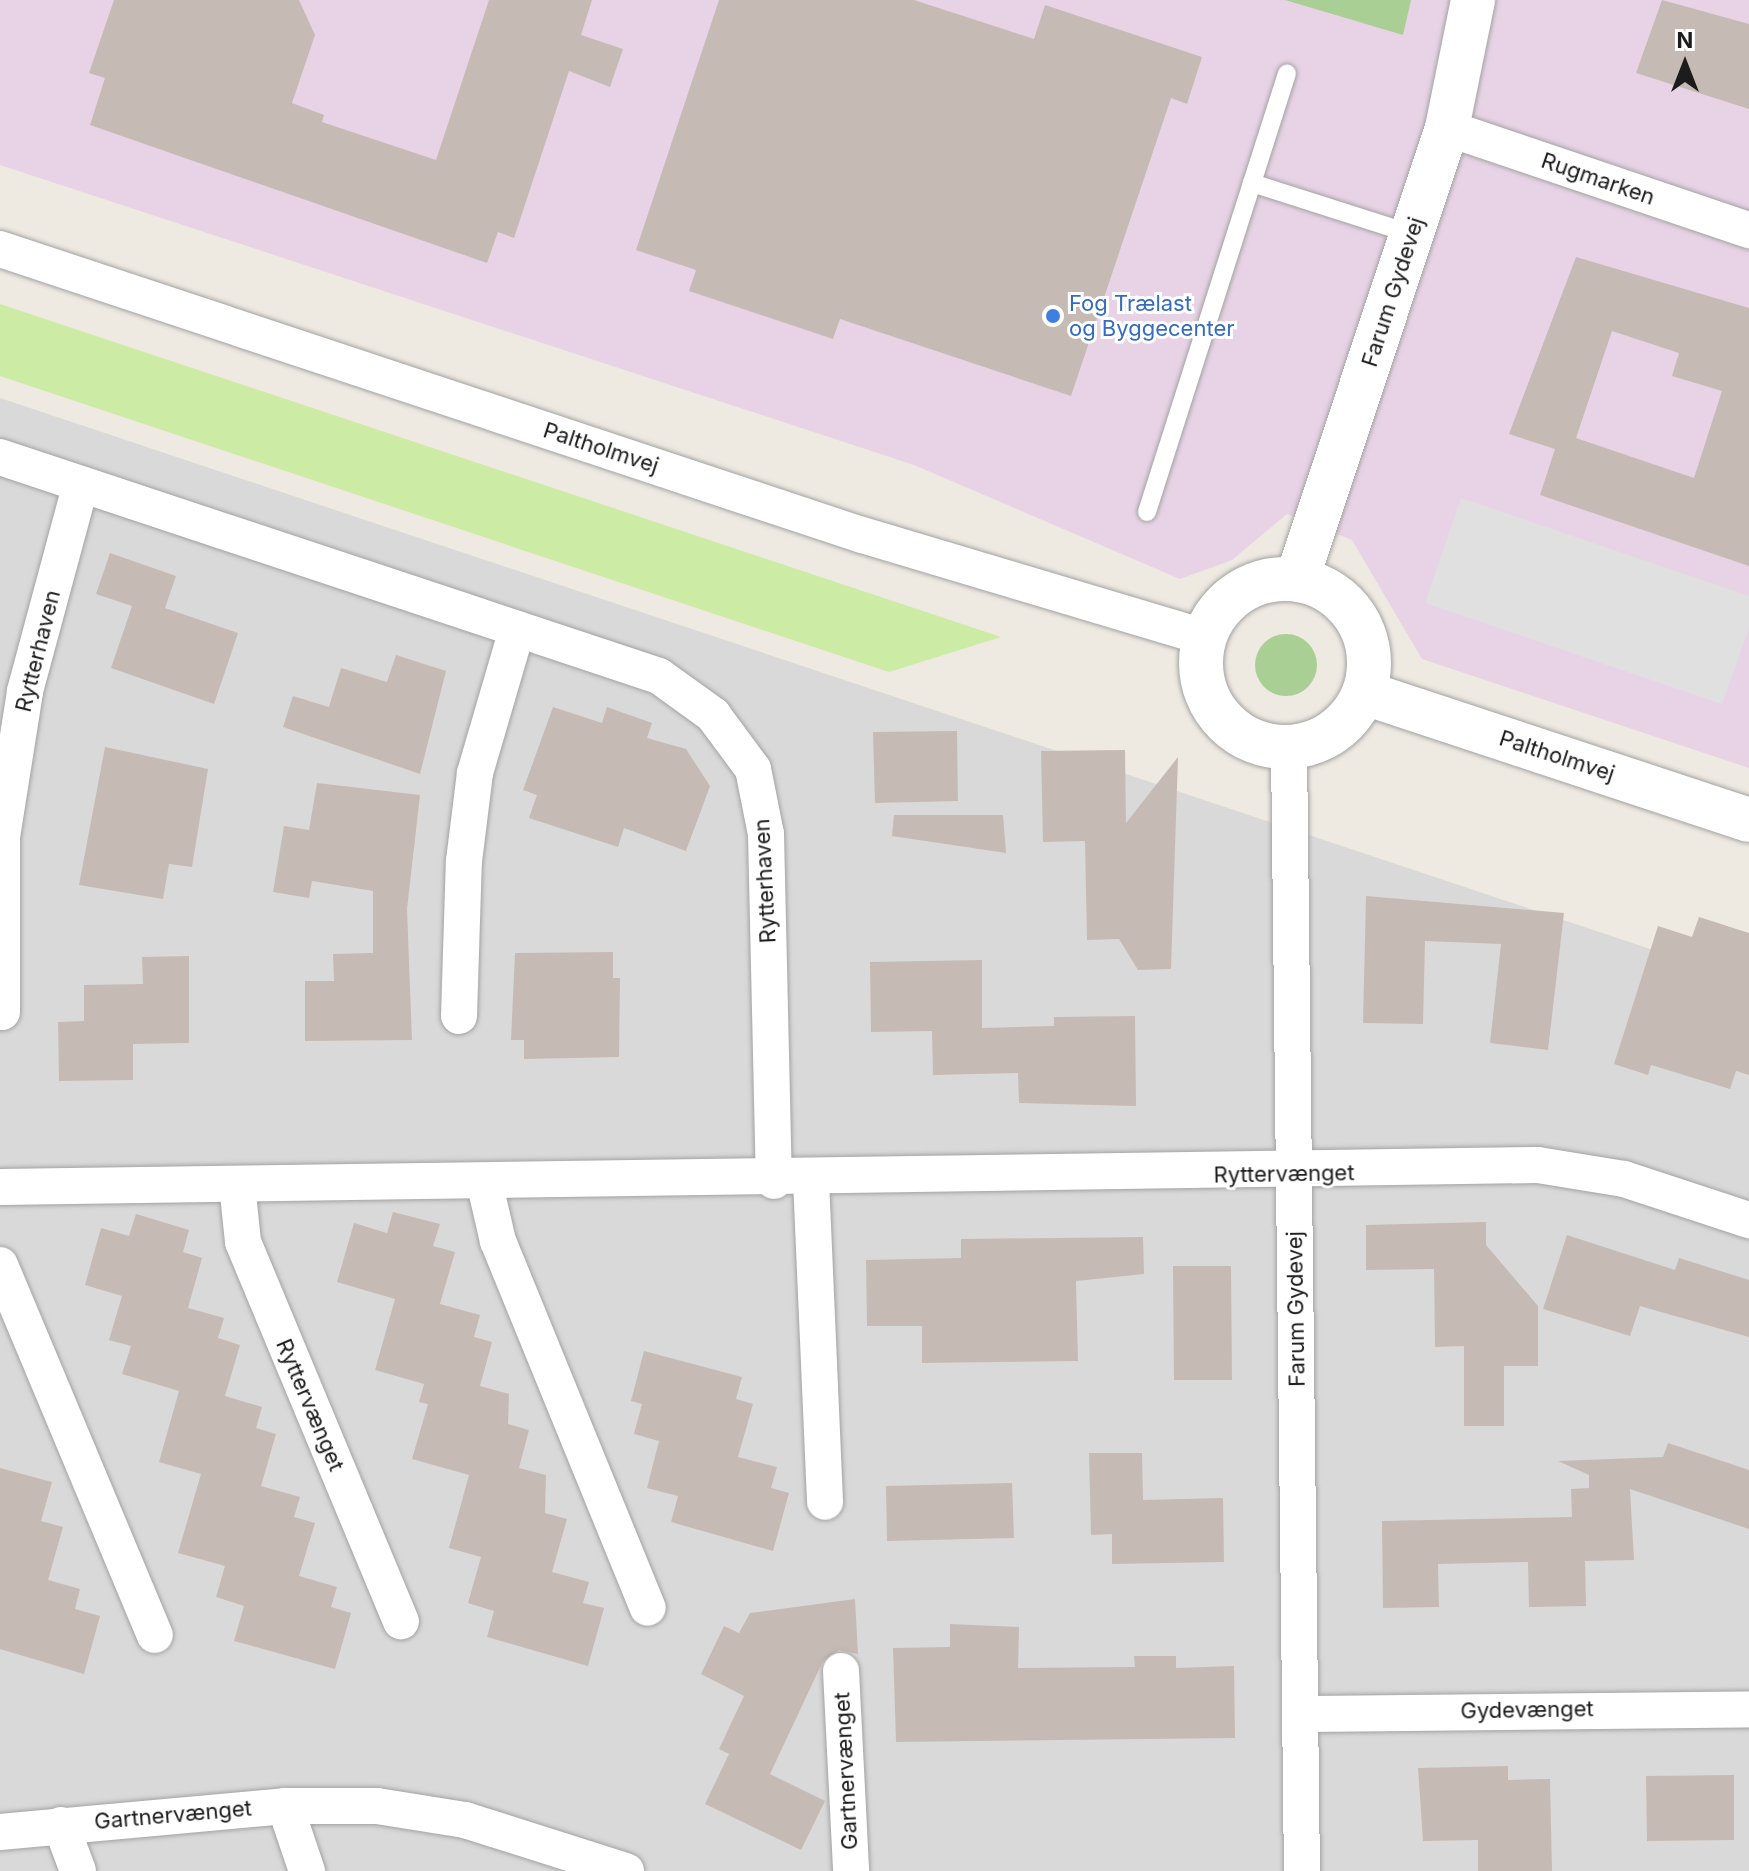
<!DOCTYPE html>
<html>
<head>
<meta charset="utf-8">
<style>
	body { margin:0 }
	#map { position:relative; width:1749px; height:1871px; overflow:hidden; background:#eee9e1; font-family:Inter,sans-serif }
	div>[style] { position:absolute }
	.residential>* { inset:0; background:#dad9d9 }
	.industrial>* { inset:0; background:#e7d3e5 }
	.grass>* { inset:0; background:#cceba4 }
	.forest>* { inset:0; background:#a9cf94 }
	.round { border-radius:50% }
	.parking>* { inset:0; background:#e0e0e0 }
	.building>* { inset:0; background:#c6bab4 }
	.roads { filter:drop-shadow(0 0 2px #a3a3a3) drop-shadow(0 0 2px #a3a3a3) }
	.service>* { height:18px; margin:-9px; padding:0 9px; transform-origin:9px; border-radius:9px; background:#fff }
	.minor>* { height:36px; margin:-18px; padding:0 18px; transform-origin:18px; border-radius:18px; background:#fff }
	.tertiary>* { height:44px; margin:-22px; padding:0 22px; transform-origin:22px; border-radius:22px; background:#fff }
	.tertiary>.ring { margin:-22px; padding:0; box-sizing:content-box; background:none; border:44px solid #fff; border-radius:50% }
	.dots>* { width:22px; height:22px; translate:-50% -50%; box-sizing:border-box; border:4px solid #fff; border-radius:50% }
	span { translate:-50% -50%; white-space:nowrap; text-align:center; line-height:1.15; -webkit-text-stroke:6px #fff; paint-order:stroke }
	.street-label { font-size:22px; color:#1c1c1c }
	.shop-label { font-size:22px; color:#366cbe }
	.left { translate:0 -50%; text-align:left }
	.north { position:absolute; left:1645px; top:24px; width:80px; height:80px; -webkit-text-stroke:6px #fff; paint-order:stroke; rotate:0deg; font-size:22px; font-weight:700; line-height:32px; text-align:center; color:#1c1c1c }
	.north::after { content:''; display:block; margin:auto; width:28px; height:36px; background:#1c1c1c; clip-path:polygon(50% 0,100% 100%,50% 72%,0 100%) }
</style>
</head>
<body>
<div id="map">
	<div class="residential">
		<div style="clip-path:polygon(0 398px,1749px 982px,1749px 1871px,0 1871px)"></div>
	</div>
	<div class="industrial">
		<div style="clip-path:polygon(0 0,1749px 0,1749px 768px,1422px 659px,1352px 540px,1287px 514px,1232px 560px,1180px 579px,914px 465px,0 165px)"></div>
	</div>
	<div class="grass">
		<div style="clip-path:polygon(0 304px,1001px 637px,889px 672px,0 376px)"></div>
	</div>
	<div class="forest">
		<div style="clip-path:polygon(1285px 0,1411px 0,1403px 35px)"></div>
		<div class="round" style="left:1255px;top:634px;width:62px;height:62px"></div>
	</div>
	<div class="parking">
		<div style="clip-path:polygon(1461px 498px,1749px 596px,1749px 628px,1722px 704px,1425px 603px)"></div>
	</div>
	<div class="building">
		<div style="clip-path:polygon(114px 0,299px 0,315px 35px,292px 103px,324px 115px,322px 122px,436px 160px,489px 0,592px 0,581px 35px,623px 49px,610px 87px,569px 71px,514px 238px,498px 232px,487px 263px,90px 125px,105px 78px,89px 73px)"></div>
		<div style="clip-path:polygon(719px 0,914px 0,1034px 39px,1045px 5px,1202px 57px,1187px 104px,1171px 98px,1071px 396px,840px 319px,833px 339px,689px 291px,696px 270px,636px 250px)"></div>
		<div style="clip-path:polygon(1662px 0,1749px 24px,1749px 109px,1636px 73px)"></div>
		<div style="clip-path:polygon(evenodd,1576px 257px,1749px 308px,1749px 566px,1540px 495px,1555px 449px,1509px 434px,1576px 257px,1612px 331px,1679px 353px,1672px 376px,1722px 391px,1694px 478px,1576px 438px,1612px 331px)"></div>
		<div style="clip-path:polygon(110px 553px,176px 576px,165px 608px,238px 633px,214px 704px,111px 668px,132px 606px,96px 594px)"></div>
		<div style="clip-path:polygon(396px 655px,446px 671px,420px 774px,283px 727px,293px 696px,329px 707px,341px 668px,387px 682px)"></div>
		<div style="clip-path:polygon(553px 707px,602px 723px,607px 707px,652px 723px,647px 738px,686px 749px,710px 786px,686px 851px,624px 828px,618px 847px,529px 818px,537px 795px,523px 790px)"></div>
		<div style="clip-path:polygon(957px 731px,958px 801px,875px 803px,873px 732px)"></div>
		<div style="clip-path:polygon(105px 747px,208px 769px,192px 867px,169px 864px,163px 899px,79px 885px)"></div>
		<div style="clip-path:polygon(1125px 750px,1126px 823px,1178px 757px,1171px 969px,1138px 970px,1119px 939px,1087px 940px,1085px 841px,1043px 842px,1041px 751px)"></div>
		<div style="clip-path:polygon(317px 783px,420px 795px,407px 909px,412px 1040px,305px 1041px,305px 981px,334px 981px,333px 954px,373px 953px,373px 891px,312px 881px,309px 898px,273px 892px,284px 826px,309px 830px)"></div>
		<div style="clip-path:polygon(894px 815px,1003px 815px,1006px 853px,892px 836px)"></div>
		<div style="clip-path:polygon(1366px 896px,1564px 913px,1548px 1050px,1490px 1043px,1501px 944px,1425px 941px,1423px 1024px,1363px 1023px)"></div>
		<div style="clip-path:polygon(1699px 917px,1749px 933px,1749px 1075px,1736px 1071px,1730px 1089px,1651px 1065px,1648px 1075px,1614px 1064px,1658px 926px,1692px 937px)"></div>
		<div style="clip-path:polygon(613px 952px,613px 978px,620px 978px,619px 1057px,524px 1059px,524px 1040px,511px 1040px,515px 953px)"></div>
		<div style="clip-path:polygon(189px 956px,189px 1043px,133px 1044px,133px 1080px,59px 1081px,58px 1022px,84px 1021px,84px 985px,143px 984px,142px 957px)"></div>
		<div style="clip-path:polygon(982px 960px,982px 1028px,1054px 1026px,1054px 1017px,1135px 1016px,1136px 1106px,1019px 1103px,1018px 1073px,933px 1075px,932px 1031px,871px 1032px,870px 962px)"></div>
		<div style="clip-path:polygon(393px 1212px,440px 1224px,433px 1246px,455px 1252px,440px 1304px,480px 1315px,474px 1337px,492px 1342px,480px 1386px,509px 1394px,508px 1424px,529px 1430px,519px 1468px,546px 1475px,545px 1513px,567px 1519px,552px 1572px,589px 1582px,583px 1603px,604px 1608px,588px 1666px,487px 1637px,494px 1611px,468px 1603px,481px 1557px,449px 1548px,469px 1475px,412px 1459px,428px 1404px,419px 1402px,424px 1384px,375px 1370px,395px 1299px,337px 1282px,354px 1223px,387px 1233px)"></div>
		<div style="clip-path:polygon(136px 1214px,189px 1230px,183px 1252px,202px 1258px,188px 1308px,224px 1318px,218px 1338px,240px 1345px,225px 1396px,262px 1407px,256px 1428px,276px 1434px,261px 1486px,300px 1497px,294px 1517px,315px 1523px,299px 1576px,337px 1587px,331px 1607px,351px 1613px,335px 1669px,234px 1641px,244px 1606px,216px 1597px,225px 1566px,178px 1553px,201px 1474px,159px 1462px,179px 1391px,122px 1374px,131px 1346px,109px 1340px,122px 1296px,85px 1285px,101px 1228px,129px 1236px)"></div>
		<div style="clip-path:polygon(1486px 1222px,1486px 1245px,1538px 1306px,1538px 1366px,1504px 1366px,1504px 1426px,1464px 1426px,1464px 1346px,1435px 1347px,1434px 1269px,1366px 1270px,1366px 1225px)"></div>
		<div style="clip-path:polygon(1567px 1235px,1675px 1270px,1679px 1258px,1749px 1280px,1749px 1337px,1640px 1306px,1630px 1336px,1543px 1309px)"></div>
		<div style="clip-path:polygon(1143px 1237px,1144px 1274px,1076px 1281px,1078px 1361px,922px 1363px,922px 1326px,867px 1326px,866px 1260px,961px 1258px,961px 1239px)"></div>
		<div style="clip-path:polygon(1173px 1266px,1231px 1266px,1232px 1380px,1174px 1380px)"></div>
		<div style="clip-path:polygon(644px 1351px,742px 1377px,736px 1399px,753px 1404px,738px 1457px,777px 1467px,771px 1488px,789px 1493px,773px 1551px,671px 1522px,678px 1496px,647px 1488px,659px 1441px,634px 1434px,642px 1404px,631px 1401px)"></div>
		<div style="clip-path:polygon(1668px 1443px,1749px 1470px,1749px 1529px,1630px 1489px,1634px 1560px,1585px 1561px,1586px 1606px,1529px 1607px,1528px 1562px,1438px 1564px,1439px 1607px,1383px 1608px,1382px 1521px,1572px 1517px,1571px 1489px,1589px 1488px,1589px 1475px,1558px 1461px,1663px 1457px)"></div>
		<div style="clip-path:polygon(1089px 1453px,1142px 1453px,1143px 1500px,1223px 1498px,1224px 1562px,1112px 1564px,1112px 1534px,1091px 1535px)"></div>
		<div style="clip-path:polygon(0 1468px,52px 1482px,41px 1521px,63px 1527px,48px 1580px,80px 1589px,75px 1609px,100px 1616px,84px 1674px,0 1649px)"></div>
		<div style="clip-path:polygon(1012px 1483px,1014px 1538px,887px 1541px,886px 1486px)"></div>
		<div style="clip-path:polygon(855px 1599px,858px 1654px,839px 1650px,823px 1661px,770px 1774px,825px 1801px,801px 1850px,705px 1804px,729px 1754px,719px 1749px,744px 1696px,701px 1674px,724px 1626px,739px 1633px,750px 1613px)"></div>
		<div style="clip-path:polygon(950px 1624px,1019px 1627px,1018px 1668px,1135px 1667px,1134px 1656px,1176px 1656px,1176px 1668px,1234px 1666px,1235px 1738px,896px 1742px,893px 1648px,950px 1647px)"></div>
		<div style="clip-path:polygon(1508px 1766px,1508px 1780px,1550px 1779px,1552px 1871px,1478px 1871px,1478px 1840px,1423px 1841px,1418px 1768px)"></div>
		<div style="clip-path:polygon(1734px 1775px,1734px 1840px,1647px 1841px,1646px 1776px)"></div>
	</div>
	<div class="roads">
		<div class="service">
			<div style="left:1252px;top:183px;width:115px;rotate:-72.3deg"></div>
			<div style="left:1147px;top:512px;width:345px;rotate:-72.3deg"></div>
			<div style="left:1252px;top:183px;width:168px;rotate:17.7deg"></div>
		</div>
		<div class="minor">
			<div style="left:1447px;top:128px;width:319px;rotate:18.7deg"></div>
			<div style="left:0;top:249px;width:908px;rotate:18.36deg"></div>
			<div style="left:862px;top:535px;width:357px;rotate:16.6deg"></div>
			<div style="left:0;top:457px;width:694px;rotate:18.38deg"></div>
			<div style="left:659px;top:676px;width:67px;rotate:35.8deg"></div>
			<div style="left:713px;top:715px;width:67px;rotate:53.5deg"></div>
			<div style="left:753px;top:769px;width:66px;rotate:78.7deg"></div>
			<div style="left:766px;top:834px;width:347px;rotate:88.7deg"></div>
			<div style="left:1289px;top:747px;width:1124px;rotate:89.34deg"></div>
			<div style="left:2px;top:1012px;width:175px;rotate:-90deg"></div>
			<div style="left:2px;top:837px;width:148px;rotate:-81deg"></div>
			<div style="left:25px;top:691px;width:214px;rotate:-74.9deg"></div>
			<div style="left:459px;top:1016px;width:155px;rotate:-88.2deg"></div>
			<div style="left:464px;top:861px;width:89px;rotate:-82.9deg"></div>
			<div style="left:475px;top:773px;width:150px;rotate:-73.7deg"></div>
			<div style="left:811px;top:1180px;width:322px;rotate:87.5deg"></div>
			<div style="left:484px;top:1181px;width:62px;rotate:76.9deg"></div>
			<div style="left:498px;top:1241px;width:396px;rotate:67.8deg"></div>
			<div style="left:237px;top:1184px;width:58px;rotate:84.1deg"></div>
			<div style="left:243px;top:1242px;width:411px;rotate:67.4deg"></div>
			<div style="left:0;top:1187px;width:1538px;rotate:-0.82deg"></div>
			<div style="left:1538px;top:1165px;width:87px;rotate:9.2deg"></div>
			<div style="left:1624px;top:1179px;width:132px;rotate:18.2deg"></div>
			<div style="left:0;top:1265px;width:401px;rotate:67.3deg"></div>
			<div style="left:841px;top:1671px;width:200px;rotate:87.1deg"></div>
			<div style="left:1305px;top:1714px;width:444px;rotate:-0.6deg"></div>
			<div style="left:285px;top:1806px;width:69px;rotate:71.3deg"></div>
			<div style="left:61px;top:1825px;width:49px;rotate:69.7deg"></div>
			<div style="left:0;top:1832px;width:286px;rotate:-5.2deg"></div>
			<div style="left:285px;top:1806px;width:92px"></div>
			<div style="left:377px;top:1806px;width:89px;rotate:9deg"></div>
			<div style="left:465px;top:1820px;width:169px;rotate:17.6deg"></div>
		</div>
		<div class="tertiary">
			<div style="left:1297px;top:579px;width:475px;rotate:-71.6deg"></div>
			<div style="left:1447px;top:128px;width:131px;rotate:-78.5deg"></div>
			<div class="ring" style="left:1201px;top:579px;width:124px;height:124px"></div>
			<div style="left:1365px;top:693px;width:404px;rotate:18.3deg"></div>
		</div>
	</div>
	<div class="dots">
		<div style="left:1053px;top:316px;background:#3f7fe0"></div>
	</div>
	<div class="street-label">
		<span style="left:1598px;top:179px;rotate:19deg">Rugmarken</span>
		<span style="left:1393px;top:292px;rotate:-72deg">Farum Gydevej</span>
		<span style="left:601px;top:448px;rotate:18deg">Paltholmvej</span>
		<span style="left:38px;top:651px;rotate:-76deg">Rytterhaven</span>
		<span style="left:1557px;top:756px;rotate:18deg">Paltholmvej</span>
		<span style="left:765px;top:881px;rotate:-93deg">Rytterhaven</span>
		<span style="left:1284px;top:1174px;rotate:-1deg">Ryttervænget</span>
		<span style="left:1296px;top:1309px;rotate:-91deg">Farum Gydevej</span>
		<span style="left:310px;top:1405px;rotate:67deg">Ryttervænget</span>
		<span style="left:1527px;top:1710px;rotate:-1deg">Gydevænget</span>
		<span style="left:846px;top:1771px;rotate:-93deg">Gartnervænget</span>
		<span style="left:173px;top:1815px;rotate:-5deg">Gartnervænget</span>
	</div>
	<div class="shop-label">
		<span class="left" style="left:1069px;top:316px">Fog Trælast<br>og Byggecenter</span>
	</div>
	<div class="north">N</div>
</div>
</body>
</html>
